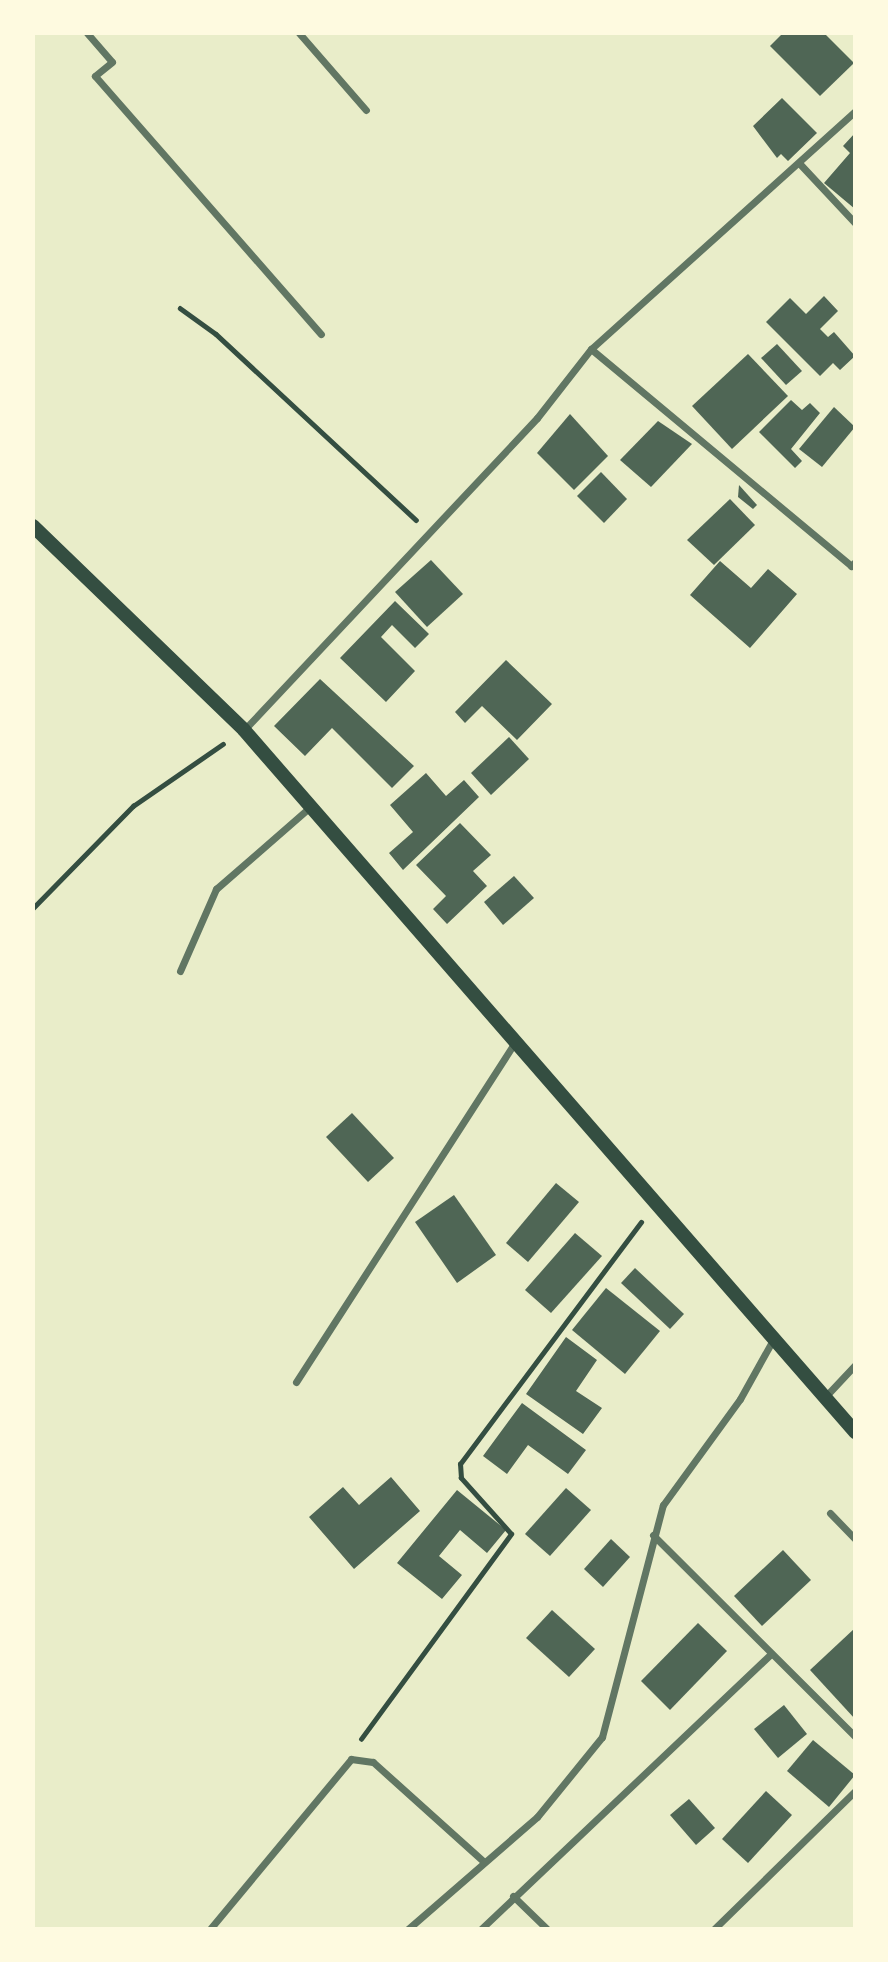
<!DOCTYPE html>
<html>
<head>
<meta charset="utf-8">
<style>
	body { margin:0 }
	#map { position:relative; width:888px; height:1962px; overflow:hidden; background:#e9edc9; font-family:Signika,sans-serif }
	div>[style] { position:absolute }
	.building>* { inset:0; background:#4f6655 }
	.path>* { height:4.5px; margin:-2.25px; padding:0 2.25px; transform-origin:2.25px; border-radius:2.25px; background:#344e41 }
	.minor>* { height:7px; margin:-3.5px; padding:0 3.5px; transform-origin:3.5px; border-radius:3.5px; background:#617663 }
	.secondary>* { height:14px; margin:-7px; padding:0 7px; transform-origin:7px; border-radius:7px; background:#344e41 }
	span { translate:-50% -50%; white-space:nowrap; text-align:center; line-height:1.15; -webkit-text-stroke:6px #fefae0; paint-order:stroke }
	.frame { position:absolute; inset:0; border:35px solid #fefae0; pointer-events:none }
</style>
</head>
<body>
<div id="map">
	<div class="building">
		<div style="clip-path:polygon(783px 33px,824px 33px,854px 63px,820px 96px,770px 46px)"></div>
		<div style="clip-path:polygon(782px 98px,817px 133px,788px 161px,781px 154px,777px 158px,753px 126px)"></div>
		<div style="clip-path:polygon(855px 133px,855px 209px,824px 183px,850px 153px,843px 146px)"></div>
		<div style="clip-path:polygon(824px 296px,838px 311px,820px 329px,828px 337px,834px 332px,855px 356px,840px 370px,833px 363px,820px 376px,766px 322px,790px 298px,806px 314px)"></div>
		<div style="clip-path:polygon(777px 344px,802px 371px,786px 385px,761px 358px)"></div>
		<div style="clip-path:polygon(748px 354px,788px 396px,732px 449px,692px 406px)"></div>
		<div style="clip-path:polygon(791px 400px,802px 410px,810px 403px,820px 413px,791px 449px,802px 461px,795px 468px,759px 432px)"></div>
		<div style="clip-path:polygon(834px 407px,855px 427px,822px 467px,799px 449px)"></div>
		<div style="clip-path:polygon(570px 414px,608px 456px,574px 490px,537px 453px)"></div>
		<div style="clip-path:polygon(658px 421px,692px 444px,651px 487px,620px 460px)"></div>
		<div style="clip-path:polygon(601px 472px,627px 499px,604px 523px,577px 496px)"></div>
		<div style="clip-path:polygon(739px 485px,757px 505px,753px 509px,738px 497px)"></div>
		<div style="clip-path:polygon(730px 499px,755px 525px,714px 565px,687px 540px)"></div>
		<div style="clip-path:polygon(431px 560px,463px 594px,427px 627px,395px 592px)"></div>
		<div style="clip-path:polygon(720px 561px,751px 588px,768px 569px,797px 594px,750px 648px,690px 595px)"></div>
		<div style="clip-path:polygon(395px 601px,429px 634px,415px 648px,392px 625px,381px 637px,415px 671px,386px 702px,340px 658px)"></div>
		<div style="clip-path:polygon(506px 660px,552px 704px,517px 740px,482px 706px,465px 723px,455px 712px)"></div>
		<div style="clip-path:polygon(320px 679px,414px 766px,392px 788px,332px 728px,305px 756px,274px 726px)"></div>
		<div style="clip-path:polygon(509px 737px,529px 759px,491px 795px,471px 773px)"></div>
		<div style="clip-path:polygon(426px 773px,446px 796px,464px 780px,479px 797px,403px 870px,389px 853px,413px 832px,390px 805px)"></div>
		<div style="clip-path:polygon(460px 823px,491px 855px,473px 871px,487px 886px,447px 924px,433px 909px,446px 896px,416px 865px)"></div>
		<div style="clip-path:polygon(514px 876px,534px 898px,503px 925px,484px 902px)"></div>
		<div style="clip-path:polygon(352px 1113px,394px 1158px,368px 1182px,326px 1137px)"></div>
		<div style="clip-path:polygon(556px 1183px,579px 1202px,528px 1262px,506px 1243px)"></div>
		<div style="clip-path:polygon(454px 1195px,496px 1255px,457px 1283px,415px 1222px)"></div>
		<div style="clip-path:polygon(575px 1233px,602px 1256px,551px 1313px,525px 1290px)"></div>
		<div style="clip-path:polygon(635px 1268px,684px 1314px,670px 1329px,621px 1283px)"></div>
		<div style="clip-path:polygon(606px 1288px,660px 1331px,625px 1374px,572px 1330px)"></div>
		<div style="clip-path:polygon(566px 1337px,597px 1360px,576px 1391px,602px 1408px,583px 1434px,526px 1394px)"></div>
		<div style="clip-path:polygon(522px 1403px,586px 1450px,568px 1474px,528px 1445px,507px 1474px,483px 1456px)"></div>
		<div style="clip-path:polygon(391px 1477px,420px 1511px,354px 1569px,309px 1517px,343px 1487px,359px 1505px)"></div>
		<div style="clip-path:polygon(566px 1488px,591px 1510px,550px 1556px,525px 1534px)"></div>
		<div style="clip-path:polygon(457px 1490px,506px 1530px,487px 1553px,460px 1530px,439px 1556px,462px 1575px,442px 1599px,397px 1563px)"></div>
		<div style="clip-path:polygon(611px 1539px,630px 1557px,603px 1587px,584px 1569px)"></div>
		<div style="clip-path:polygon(783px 1550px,811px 1580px,762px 1626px,734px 1596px)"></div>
		<div style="clip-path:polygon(552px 1610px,595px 1649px,569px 1677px,526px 1638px)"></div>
		<div style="clip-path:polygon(698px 1623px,727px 1651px,670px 1710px,641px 1681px)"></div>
		<div style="clip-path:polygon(855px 1628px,855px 1719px,810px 1670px)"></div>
		<div style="clip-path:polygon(784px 1705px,807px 1734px,778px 1758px,754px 1729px)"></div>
		<div style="clip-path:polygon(813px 1740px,855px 1775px,829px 1807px,787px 1771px)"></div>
		<div style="clip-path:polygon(766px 1791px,792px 1815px,748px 1863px,722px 1839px)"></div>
		<div style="clip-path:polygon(689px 1799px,715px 1828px,696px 1845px,670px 1815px)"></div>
	</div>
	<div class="path">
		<div style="left:180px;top:308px;width:44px;rotate:35.8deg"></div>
		<div style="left:216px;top:334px;width:273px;rotate:42.9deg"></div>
		<div style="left:33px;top:908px;width:143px;rotate:-45.6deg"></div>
		<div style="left:133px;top:806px;width:109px;rotate:-34.6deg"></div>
		<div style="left:361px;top:1739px;width:254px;rotate:-53.8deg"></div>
		<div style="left:511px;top:1534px;width:75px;rotate:-131.8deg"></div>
		<div style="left:461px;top:1478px;width:14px;rotate:-94deg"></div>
		<div style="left:460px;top:1464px;width:302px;rotate:-53.2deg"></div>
	</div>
	<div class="minor">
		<div style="left:87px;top:33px;width:38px;rotate:49deg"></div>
		<div style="left:112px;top:62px;width:22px;rotate:141deg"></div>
		<div style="left:95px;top:76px;width:343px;rotate:48.8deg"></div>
		<div style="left:299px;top:33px;width:102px;rotate:49deg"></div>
		<div style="left:799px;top:163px;width:82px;rotate:47deg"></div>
		<div style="left:591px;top:349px;width:339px;rotate:39.8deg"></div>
		<div style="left:851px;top:566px;width:6px;rotate:-45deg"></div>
		<div style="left:244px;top:730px;width:428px;rotate:-46.8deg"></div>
		<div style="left:537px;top:418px;width:88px;rotate:-52deg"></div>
		<div style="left:591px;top:349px;width:355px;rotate:-42deg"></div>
		<div style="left:180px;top:971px;width:90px;rotate:-66.3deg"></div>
		<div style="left:216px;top:889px;width:125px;rotate:-41.1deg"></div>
		<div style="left:296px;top:1382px;width:404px;rotate:-57.2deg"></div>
		<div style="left:825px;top:1397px;width:44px;rotate:-46.8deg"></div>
		<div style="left:830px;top:1513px;width:36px;rotate:46deg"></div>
		<div style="left:653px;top:1535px;width:285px;rotate:44.9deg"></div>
		<div style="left:513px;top:1896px;width:47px;rotate:44.1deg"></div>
		<div style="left:210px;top:1929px;width:221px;rotate:-50.3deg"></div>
		<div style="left:351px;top:1759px;width:22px;rotate:8deg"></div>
		<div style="left:373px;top:1762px;width:149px;rotate:42deg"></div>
		<div style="left:408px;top:1929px;width:171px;rotate:-41deg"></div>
		<div style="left:537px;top:1817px;width:103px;rotate:-50.9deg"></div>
		<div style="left:602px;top:1737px;width:240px;rotate:-75.3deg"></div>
		<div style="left:663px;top:1505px;width:131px;rotate:-54deg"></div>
		<div style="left:740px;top:1399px;width:70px;rotate:-60.9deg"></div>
		<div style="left:481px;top:1929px;width:400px;rotate:-43.5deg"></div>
		<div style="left:714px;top:1929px;width:197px;rotate:-44.4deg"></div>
	</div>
	<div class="secondary">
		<div style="left:33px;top:526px;width:293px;rotate:44deg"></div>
		<div style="left:244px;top:730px;width:931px;rotate:48.96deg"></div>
	</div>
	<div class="frame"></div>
</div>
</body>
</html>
